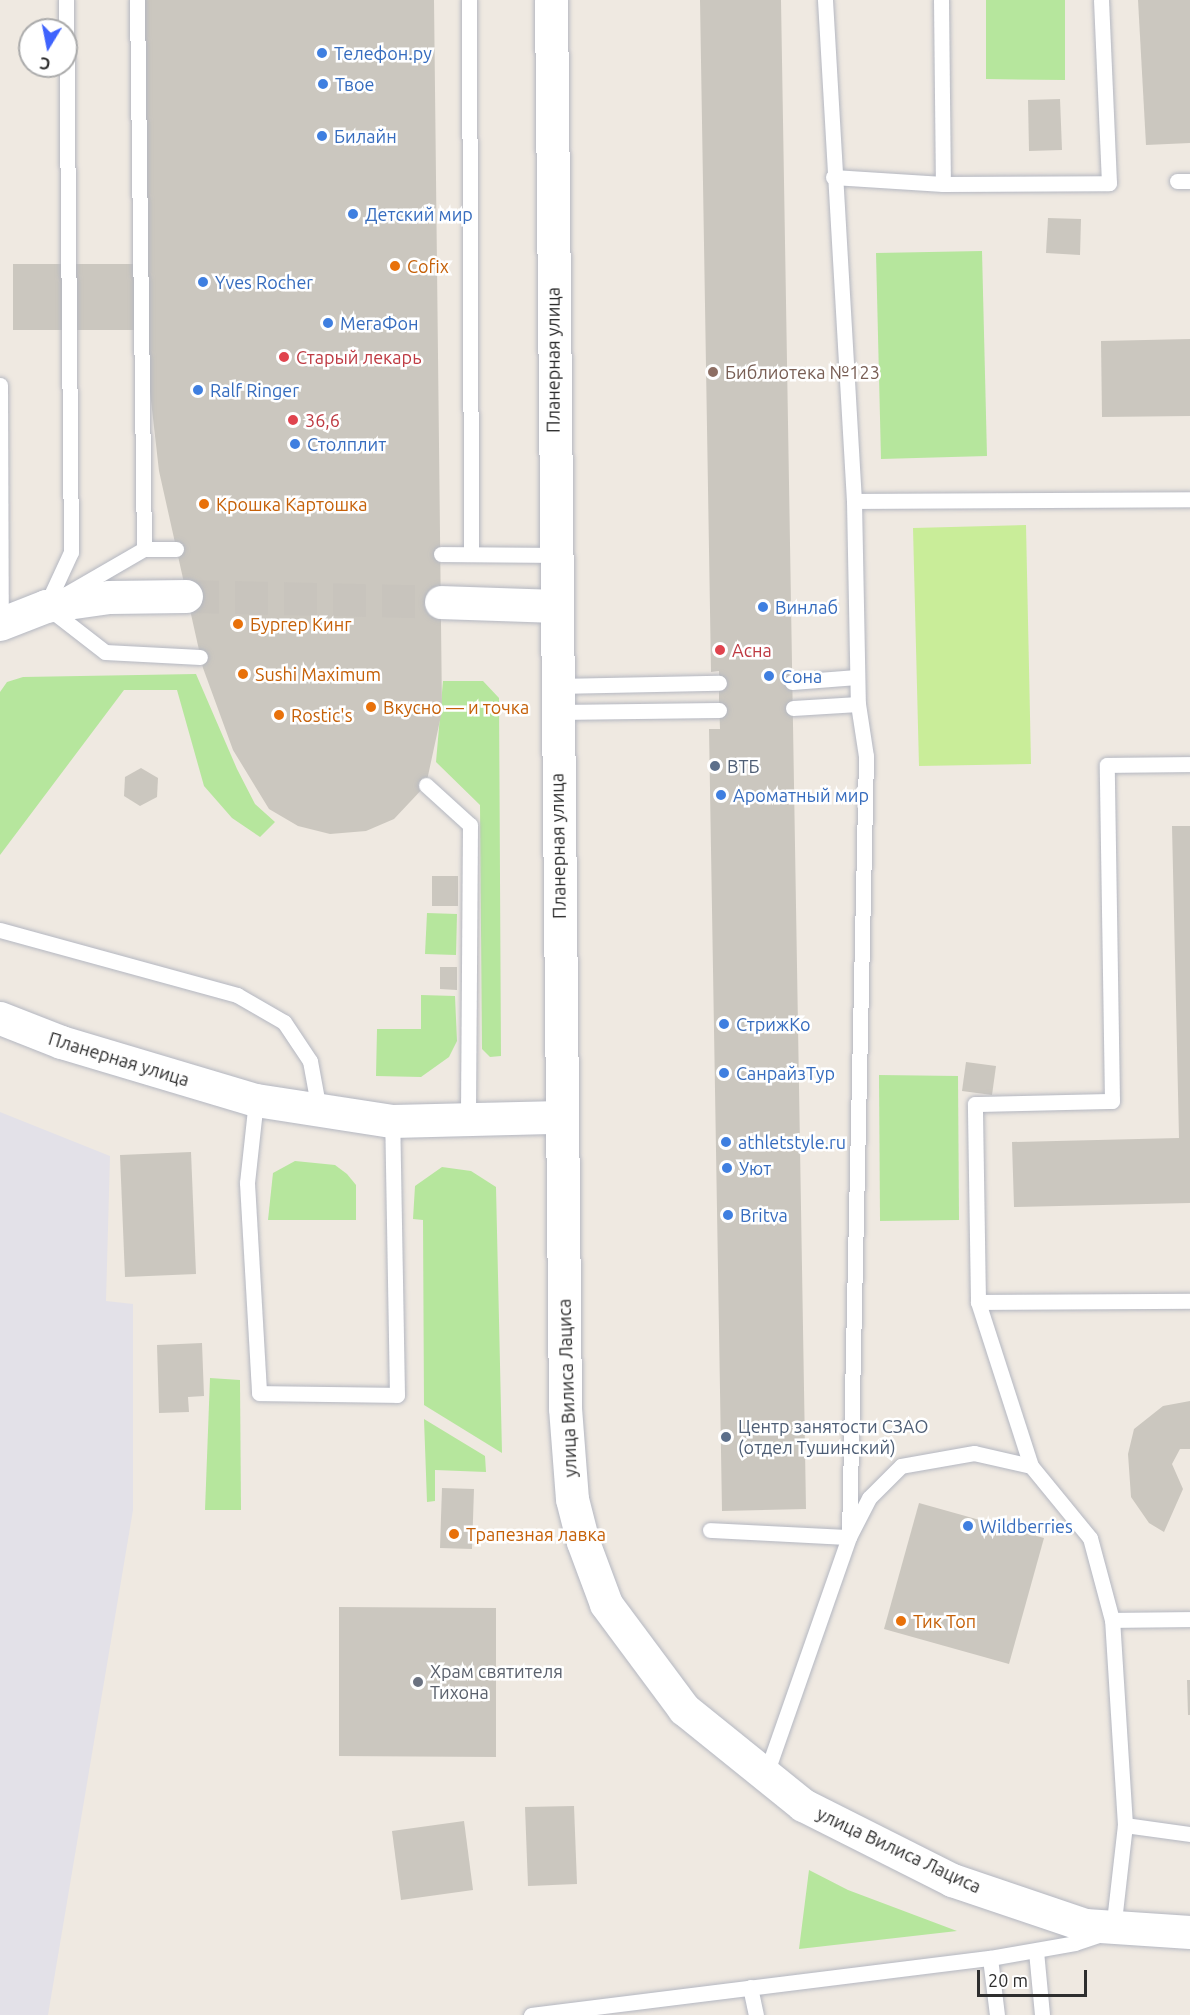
<!DOCTYPE html>
<html>
<head>
<meta charset="utf-8">
<style>
	body { margin:0 }
	#map { position:relative; width:1190px; height:2015px; overflow:hidden; background:#efe9e1; font-family:Ubuntu,sans-serif }
	div>[style] { position:absolute }
	.industrial>* { inset:0; background:#e3e1e8 }
	.green>* { inset:0; background:#b6e69d }
	.pitch>* { inset:0; background:#c9ed99 }
	.building>* { inset:0; background:#cbc7bf }
	.secondary-tunnel>* { height:33px; margin-top:-16.5px; transform-origin:0; background:repeating-linear-gradient(90deg,#c8c4bd 0 33px,transparent 0 49px) }
	.roads { filter:drop-shadow(0 0 2px #b4b7c1) drop-shadow(0 0 2px #b4b7c1) }
	.service>* { height:15px; margin:-7.5px; padding:0 7.5px; transform-origin:7.5px; border-radius:7.5px; background:#fff }
	.secondary>* { height:33px; margin:-16.5px; padding:0 16.5px; transform-origin:16.5px; border-radius:16.5px; background:#fff }
	.dots>* { width:16px; height:16px; translate:-50% -50%; box-sizing:border-box; border:3px solid #fff; border-radius:50% }
	span { translate:-50% -50%; white-space:nowrap; text-align:center; line-height:1.15; -webkit-text-stroke:5px #fff; paint-order:stroke }
	.shop-label { font-size:18px; color:#366cbe }
	.left { translate:0 -50%; text-align:left }
	.food-label { font-size:18px; color:#c56008 }
	.health-label { font-size:18px; color:#be3a42 }
	.street-label { font-size:18px; color:#2e2e2e }
	.education-label { font-size:18px; color:#785e54 }
	.service-label { font-size:18px; color:#4e5e75 }
	.worship-label { font-size:18px; color:#5b616d }
	.north { position:absolute; left:18px; top:18px; width:60px; height:60px; box-sizing:border-box; background:#fff; border:2px solid #ababab; border-radius:50%; rotate:190deg; font-size:16px; font-weight:700; line-height:24px; text-align:center; color:#2e2e2e }
	.north::after { content:''; display:block; margin:auto; width:21px; height:27px; background:#3f63fd; clip-path:polygon(50% 0,100% 100%,50% 72%,0 100%) }
	.scale { position:absolute; left:977px; top:1970px; width:110px; height:27px; box-sizing:border-box; border:3px solid #2e2e2e; border-top:0; padding-left:8px; font-size:18px; line-height:21px; white-space:nowrap; color:#2e2e2e; -webkit-text-stroke:4px #fff; paint-order:stroke }
</style>
</head>
<body>
<div id="map">
	<div class="industrial">
		<div style="clip-path:polygon(0 1112px,110px 1156px,106px 1301px,133px 1304px,133px 1510px,48px 2015px,0 2015px)"></div>
	</div>
	<div class="green">
		<div style="clip-path:polygon(986px 0,1065px 0,1065px 80px,986px 79px)"></div>
		<div style="clip-path:polygon(982px 251px,987px 456px,881px 459px,876px 253px)"></div>
		<div style="clip-path:polygon(196px 674px,237px 769px,255px 804px,275px 822px,260px 837px,232px 818px,204px 786px,177px 690px,124px 690px,0 855px,0 692px,7px 682px,23px 677px)"></div>
		<div style="clip-path:polygon(443px 681px,483px 681px,499px 698px,501px 1056px,490px 1057px,482px 1049px,480px 805px,436px 762px)"></div>
		<div style="clip-path:polygon(427px 913px,457px 914px,456px 955px,425px 954px)"></div>
		<div style="clip-path:polygon(421px 995px,455px 996px,457px 1041px,449px 1057px,421px 1077px,376px 1076px,377px 1029px,421px 1029px)"></div>
		<div style="clip-path:polygon(879px 1075px,958px 1076px,959px 1220px,880px 1221px)"></div>
		<div style="clip-path:polygon(295px 1161px,335px 1165px,347px 1174px,356px 1185px,356px 1220px,268px 1220px,273px 1173px)"></div>
		<div style="clip-path:polygon(442px 1167px,471px 1171px,496px 1187px,502px 1453px,424px 1405px,423px 1220px,413px 1219px,415px 1186px)"></div>
		<div style="clip-path:polygon(210px 1378px,240px 1380px,241px 1510px,205px 1510px)"></div>
		<div style="clip-path:polygon(424px 1419px,485px 1456px,486px 1472px,435px 1470px,435px 1501px,427px 1502px)"></div>
		<div style="clip-path:polygon(809px 1870px,848px 1890px,957px 1931px,799px 1949px)"></div>
	</div>
	<div class="pitch">
		<div style="clip-path:polygon(1026px 525px,1031px 764px,919px 766px,913px 528px)"></div>
	</div>
	<div class="building">
		<div style="clip-path:polygon(131px 0,434px 0,442px 711px,426px 785px,394px 819px,366px 831px,330px 834px,298px 826px,269px 809px,233px 750px,203px 668px,159px 471px,143px 330px,13px 330px,13px 264px,138px 264px)"></div>
		<div style="clip-path:polygon(700px 0,781px 0,806px 1509px,722px 1511px,709px 729px,720px 729px,719px 700px,719px 671px,711px 672px)"></div>
		<div style="clip-path:polygon(1138px 0,1190px 0,1190px 143px,1146px 145px)"></div>
		<div style="clip-path:polygon(1060px 99px,1062px 150px,1029px 151px,1028px 100px)"></div>
		<div style="clip-path:polygon(1048px 218px,1081px 219px,1080px 255px,1046px 253px)"></div>
		<div style="clip-path:polygon(1190px 339px,1190px 416px,1102px 417px,1101px 341px)"></div>
		<div style="clip-path:polygon(141px 768px,158px 778px,157px 797px,140px 806px,124px 796px,125px 777px)"></div>
		<div style="clip-path:polygon(1172px 826px,1190px 826px,1190px 1203px,1014px 1207px,1012px 1142px,1179px 1138px)"></div>
		<div style="clip-path:polygon(432px 876px,458px 876px,458px 906px,432px 906px)"></div>
		<div style="clip-path:polygon(440px 967px,457px 967px,457px 990px,440px 989px)"></div>
		<div style="clip-path:polygon(966px 1062px,996px 1066px,992px 1095px,962px 1091px)"></div>
		<div style="clip-path:polygon(191px 1152px,196px 1274px,125px 1277px,120px 1155px)"></div>
		<div style="clip-path:polygon(202px 1343px,204px 1396px,188px 1397px,189px 1412px,159px 1413px,157px 1345px)"></div>
		<div style="clip-path:polygon(1190px 1401px,1190px 1449px,1180px 1449px,1172px 1464px,1183px 1489px,1164px 1532px,1149px 1523px,1131px 1497px,1128px 1454px,1134px 1429px,1163px 1406px)"></div>
		<div style="clip-path:polygon(442px 1488px,474px 1489px,472px 1549px,440px 1548px)"></div>
		<div style="clip-path:polygon(919px 1503px,1044px 1538px,1009px 1664px,884px 1629px)"></div>
		<div style="clip-path:polygon(339px 1607px,496px 1608px,496px 1757px,339px 1756px)"></div>
		<div style="clip-path:polygon(1187px 1680px,1190px 1680px,1190px 1715px,1188px 1715px)"></div>
		<div style="clip-path:polygon(574px 1806px,577px 1884px,528px 1886px,525px 1807px)"></div>
		<div style="clip-path:polygon(464px 1821px,473px 1890px,401px 1900px,392px 1831px)"></div>
	</div>
	<div class="secondary-tunnel">
		<div style="left:186px;top:596px;width:255px;rotate:1.3deg"></div>
	</div>
	<div class="roads">
		<div class="service">
			<div style="left:137px;top:0;width:549px;rotate:89.27deg"></div>
			<div style="left:469px;top:0;width:554px;rotate:89.79deg"></div>
			<div style="left:825px;top:0;width:502px;rotate:86.69deg"></div>
			<div style="left:854px;top:501px;width:203px;rotate:88.9deg"></div>
			<div style="left:858px;top:704px;width:53px;rotate:81.3deg"></div>
			<div style="left:866px;top:756px;width:778px;rotate:91.25deg"></div>
			<div style="left:941px;top:0;width:184px;rotate:89.4deg"></div>
			<div style="left:833px;top:177px;width:110px;rotate:3.6deg"></div>
			<div style="left:943px;top:184px;width:166px;rotate:-0.3deg"></div>
			<div style="left:1109px;top:183px;width:183px;rotate:-92.5deg"></div>
			<div style="left:1177px;top:181px;width:13px"></div>
			<div style="left:0;top:385px;width:238px;rotate:89.8deg"></div>
			<div style="left:854px;top:501px;width:336px;rotate:-0.3deg"></div>
			<div style="left:441px;top:554px;width:114px;rotate:0.5deg"></div>
			<div style="left:68px;top:593px;width:88px;rotate:-30.1deg"></div>
			<div style="left:144px;top:549px;width:32px"></div>
			<div style="left:46px;top:606px;width:60px;rotate:-65.2deg"></div>
			<div style="left:71px;top:552px;width:552px;rotate:-90.52deg"></div>
			<div style="left:47px;top:607px;width:73px;rotate:37.8deg"></div>
			<div style="left:105px;top:652px;width:95px;rotate:3deg"></div>
			<div style="left:792px;top:682px;width:65px;rotate:-4.4deg"></div>
			<div style="left:556px;top:686px;width:163px;rotate:-1.1deg"></div>
			<div style="left:793px;top:708px;width:65px;rotate:-3.5deg"></div>
			<div style="left:557px;top:712px;width:162px;rotate:-0.7deg"></div>
			<div style="left:426px;top:785px;width:59px;rotate:42.3deg"></div>
			<div style="left:470px;top:825px;width:294px;rotate:90.4deg"></div>
			<div style="left:0;top:930px;width:246px;rotate:15.3deg"></div>
			<div style="left:237px;top:995px;width:54px;rotate:29.9deg"></div>
			<div style="left:284px;top:1022px;width:47px;rotate:56.3deg"></div>
			<div style="left:310px;top:1061px;width:50px;rotate:79.6deg"></div>
			<div style="left:256px;top:1100px;width:83px;rotate:96.2deg"></div>
			<div style="left:247px;top:1183px;width:210px;rotate:86.7deg"></div>
			<div style="left:259px;top:1393px;width:138px;rotate:0.8deg"></div>
			<div style="left:397px;top:1395px;width:274px;rotate:-91deg"></div>
			<div style="left:978px;top:1302px;width:212px;rotate:-0.3deg"></div>
			<div style="left:1031px;top:1466px;width:172px;rotate:-107.9deg"></div>
			<div style="left:978px;top:1302px;width:198px;rotate:-90.9deg"></div>
			<div style="left:975px;top:1104px;width:137px;rotate:-1.3deg"></div>
			<div style="left:1112px;top:1101px;width:336px;rotate:-90.9deg"></div>
			<div style="left:1107px;top:765px;width:83px;rotate:-0.7deg"></div>
			<div style="left:710px;top:1530px;width:139px;rotate:2.9deg"></div>
			<div style="left:1112px;top:1620px;width:78px;rotate:-0.7deg"></div>
			<div style="left:1125px;top:1825px;width:66px;rotate:7.9deg"></div>
			<div style="left:1036px;top:1951px;width:64px;rotate:84.6deg"></div>
			<div style="left:990px;top:1958px;width:57px;rotate:83deg"></div>
			<div style="left:750px;top:1987px;width:29px;rotate:78deg"></div>
			<div style="left:531px;top:2015px;width:463px;rotate:-7.1deg"></div>
			<div style="left:990px;top:1958px;width:86px;rotate:-10deg"></div>
			<div style="left:1075px;top:1943px;width:40px;rotate:-18.9deg"></div>
			<div style="left:1113px;top:1930px;width:106px;rotate:-83.5deg"></div>
			<div style="left:1125px;top:1825px;width:205px;rotate:-93.6deg"></div>
			<div style="left:1112px;top:1620px;width:85px;rotate:-105deg"></div>
			<div style="left:1090px;top:1538px;width:93px;rotate:-129.3deg"></div>
			<div style="left:1031px;top:1466px;width:58px;rotate:-167.2deg"></div>
			<div style="left:974px;top:1453px;width:74px;rotate:169.9deg"></div>
			<div style="left:901px;top:1466px;width:45px;rotate:135deg"></div>
			<div style="left:869px;top:1498px;width:44px;rotate:117.1deg"></div>
			<div style="left:849px;top:1537px;width:254px;rotate:109.3deg"></div>
		</div>
		<div class="secondary">
			<div style="left:551px;top:0;width:1408px;rotate:89.43deg"></div>
			<div style="left:565px;top:1408px;width:91px;rotate:85.6deg"></div>
			<div style="left:572px;top:1499px;width:44px;rotate:75.7deg"></div>
			<div style="left:583px;top:1542px;width:66px;rotate:69.6deg"></div>
			<div style="left:606px;top:1604px;width:131px;rotate:53.4deg"></div>
			<div style="left:684px;top:1709px;width:153px;rotate:38.9deg"></div>
			<div style="left:803px;top:1805px;width:167px;rotate:26.7deg"></div>
			<div style="left:952px;top:1880px;width:140px;rotate:18.7deg"></div>
			<div style="left:1085px;top:1925px;width:105px;rotate:3.8deg"></div>
			<div style="left:441px;top:602px;width:114px;rotate:2deg"></div>
			<div style="left:0;top:624px;width:49px;rotate:-21.4deg"></div>
			<div style="left:46px;top:606px;width:64px;rotate:-8.1deg"></div>
			<div style="left:109px;top:597px;width:77px;rotate:-0.7deg"></div>
			<div style="left:0;top:1018px;width:66px;rotate:21.5deg"></div>
			<div style="left:61px;top:1042px;width:203px;rotate:16.6deg"></div>
			<div style="left:256px;top:1100px;width:138px;rotate:8.8deg"></div>
			<div style="left:392px;top:1121px;width:169px;rotate:-1.4deg"></div>
		</div>
	</div>
	<div class="dots">
		<div style="left:322px;top:53px;background:#3f7fe0"></div>
		<div style="left:323px;top:84px;background:#3f7fe0"></div>
		<div style="left:322px;top:136px;background:#3f7fe0"></div>
		<div style="left:353px;top:214px;background:#3f7fe0"></div>
		<div style="left:395px;top:266px;background:#e8710a"></div>
		<div style="left:203px;top:282px;background:#3f7fe0"></div>
		<div style="left:328px;top:323px;background:#3f7fe0"></div>
		<div style="left:284px;top:357px;background:#e0444e"></div>
		<div style="left:713px;top:372px;background:#8d6e63"></div>
		<div style="left:198px;top:390px;background:#3f7fe0"></div>
		<div style="left:293px;top:420px;background:#e0444e"></div>
		<div style="left:295px;top:444px;background:#3f7fe0"></div>
		<div style="left:204px;top:504px;background:#e8710a"></div>
		<div style="left:763px;top:607px;background:#3f7fe0"></div>
		<div style="left:238px;top:624px;background:#e8710a"></div>
		<div style="left:720px;top:650px;background:#e0444e"></div>
		<div style="left:243px;top:674px;background:#e8710a"></div>
		<div style="left:769px;top:676px;background:#3f7fe0"></div>
		<div style="left:371px;top:707px;background:#e8710a"></div>
		<div style="left:279px;top:715px;background:#e8710a"></div>
		<div style="left:715px;top:766px;background:#5c6f8a"></div>
		<div style="left:721px;top:795px;background:#3f7fe0"></div>
		<div style="left:724px;top:1024px;background:#3f7fe0"></div>
		<div style="left:724px;top:1073px;background:#3f7fe0"></div>
		<div style="left:726px;top:1142px;background:#3f7fe0"></div>
		<div style="left:727px;top:1168px;background:#3f7fe0"></div>
		<div style="left:728px;top:1215px;background:#3f7fe0"></div>
		<div style="left:726px;top:1437px;background:#5c6f8a"></div>
		<div style="left:968px;top:1526px;background:#3f7fe0"></div>
		<div style="left:454px;top:1534px;background:#e8710a"></div>
		<div style="left:901px;top:1621px;background:#e8710a"></div>
		<div style="left:418px;top:1682px;background:#6b7280"></div>
	</div>
	<div class="shop-label">
		<span class="left" style="left:334px;top:53px">Телефон.ру</span>
		<span class="left" style="left:335px;top:84px">Твое</span>
		<span class="left" style="left:334px;top:136px">Билайн</span>
		<span class="left" style="left:365px;top:214px">Детский мир</span>
		<span class="left" style="left:215px;top:282px">Yves Rocher</span>
		<span class="left" style="left:340px;top:323px">МегаФон</span>
		<span class="left" style="left:210px;top:390px">Ralf Ringer</span>
		<span class="left" style="left:307px;top:444px">Столплит</span>
		<span class="left" style="left:775px;top:607px">Винлаб</span>
		<span class="left" style="left:781px;top:676px">Сона</span>
		<span class="left" style="left:733px;top:795px">Ароматный мир</span>
		<span class="left" style="left:736px;top:1024px">СтрижКо</span>
		<span class="left" style="left:736px;top:1073px">СанрайзТур</span>
		<span class="left" style="left:738px;top:1142px">athletstyle.ru</span>
		<span class="left" style="left:739px;top:1168px">Уют</span>
		<span class="left" style="left:740px;top:1215px">Britva</span>
		<span class="left" style="left:980px;top:1526px">Wildberries</span>
	</div>
	<div class="food-label">
		<span class="left" style="left:407px;top:266px">Cofix</span>
		<span class="left" style="left:216px;top:504px">Крошка Картошка</span>
		<span class="left" style="left:250px;top:624px">Бургер Кинг</span>
		<span class="left" style="left:255px;top:674px">Sushi Maximum</span>
		<span class="left" style="left:383px;top:707px">Вкусно — и точка</span>
		<span class="left" style="left:291px;top:715px">Rostic's</span>
		<span class="left" style="left:466px;top:1534px">Трапезная лавка</span>
		<span class="left" style="left:913px;top:1621px">Тик Топ</span>
	</div>
	<div class="health-label">
		<span class="left" style="left:296px;top:357px">Старый лекарь</span>
		<span class="left" style="left:305px;top:420px">36,6</span>
		<span class="left" style="left:732px;top:650px">Асна</span>
	</div>
	<div class="street-label">
		<span style="left:553px;top:360px;rotate:-90deg">Планерная улица</span>
		<span style="left:558px;top:846px;rotate:-91deg">Планерная улица</span>
		<span style="left:119px;top:1059px;rotate:17deg">Планерная улица</span>
		<span style="left:567px;top:1388px;rotate:-92deg">улица Вилиса Лациса</span>
		<span style="left:899px;top:1850px;rotate:25deg">улица Вилиса Лациса</span>
	</div>
	<div class="education-label">
		<span class="left" style="left:725px;top:372px">Библиотека №123</span>
	</div>
	<div class="service-label">
		<span class="left" style="left:727px;top:766px">ВТБ</span>
		<span class="left" style="left:738px;top:1437px">Центр занятости СЗАО<br>(отдел Тушинский)</span>
	</div>
	<div class="worship-label">
		<span class="left" style="left:430px;top:1682px">Храм святителя<br>Тихона</span>
	</div>
	<div class="north">С</div>
	<div class="scale">20 m</div>
</div>
</body>
</html>
